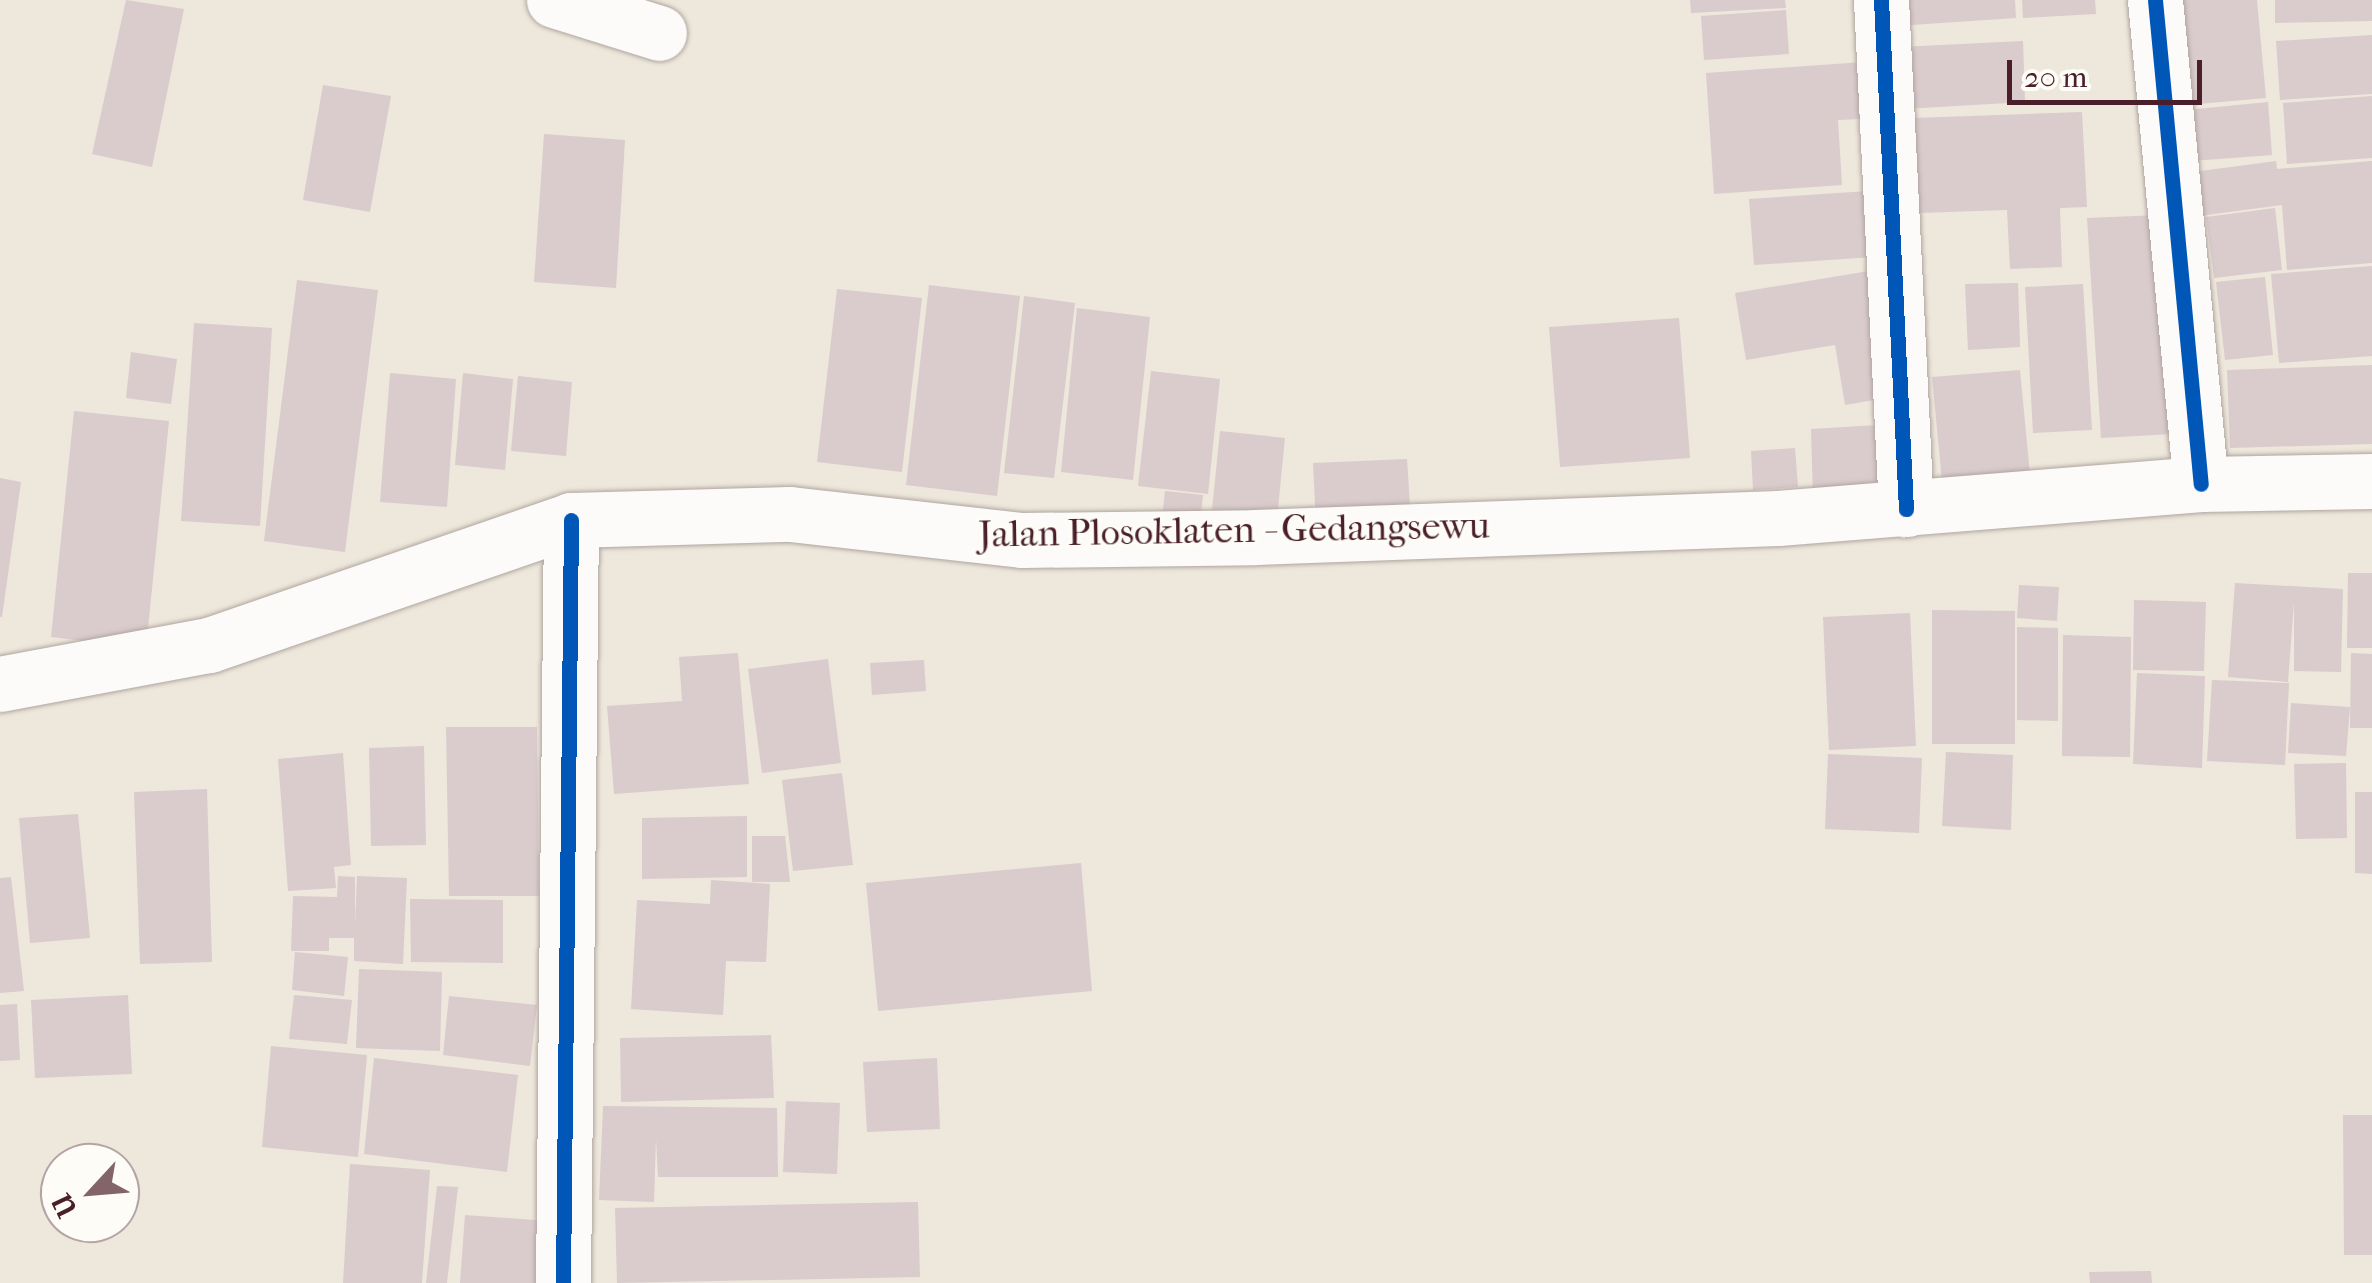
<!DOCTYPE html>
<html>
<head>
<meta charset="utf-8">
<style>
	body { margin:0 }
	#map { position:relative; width:2372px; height:1283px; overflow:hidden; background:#eee7db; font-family:"IM FELL French Canon",serif }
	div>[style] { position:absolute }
	.building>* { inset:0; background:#dacbcd }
	.roads { filter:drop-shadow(0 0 2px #afa6a0) drop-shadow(0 0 2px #afa6a0) }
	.minor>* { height:55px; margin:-27.5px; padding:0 27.5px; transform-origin:27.5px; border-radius:27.5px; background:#fcfbfa }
	.major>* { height:55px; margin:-27.5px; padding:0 27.5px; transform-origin:27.5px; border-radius:27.5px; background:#fcfbfa }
	.cycleway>* { height:15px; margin:-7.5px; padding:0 7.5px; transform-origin:7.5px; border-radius:7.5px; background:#0057b8 }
	span { translate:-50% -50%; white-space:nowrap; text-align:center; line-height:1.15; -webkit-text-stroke:8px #fdfcf7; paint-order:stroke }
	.street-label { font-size:38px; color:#4a1f2b }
	.north { position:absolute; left:40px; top:1143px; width:100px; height:100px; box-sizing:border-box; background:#fdfcf7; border:2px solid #b5a4a5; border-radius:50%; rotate:244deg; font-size:28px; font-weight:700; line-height:40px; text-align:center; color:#4a1f2b }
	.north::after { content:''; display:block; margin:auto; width:35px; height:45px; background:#836569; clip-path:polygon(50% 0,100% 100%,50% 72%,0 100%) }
	.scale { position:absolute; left:2007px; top:60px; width:195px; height:45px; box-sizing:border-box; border:5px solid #4a1f2b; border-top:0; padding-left:12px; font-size:30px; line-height:35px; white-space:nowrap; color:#4a1f2b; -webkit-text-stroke:8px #fdfcf7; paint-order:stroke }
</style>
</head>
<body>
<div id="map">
	<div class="building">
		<div style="clip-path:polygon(126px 0,184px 9px,152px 167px,92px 154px)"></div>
		<div style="clip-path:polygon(1690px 0,1785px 0,1786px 8px,1691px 13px)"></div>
		<div style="clip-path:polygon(1894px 0,2015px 0,2016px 18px,1896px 26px)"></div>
		<div style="clip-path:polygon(2022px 0,2095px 0,2096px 14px,2023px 18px)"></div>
		<div style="clip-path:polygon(2178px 0,2257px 0,2266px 98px,2187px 105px)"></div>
		<div style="clip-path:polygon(2275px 0,2372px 0,2372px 21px,2275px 23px)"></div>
		<div style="clip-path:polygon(1786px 10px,1789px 54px,1704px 60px,1701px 16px)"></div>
		<div style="clip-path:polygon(2372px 35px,2372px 94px,2280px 100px,2276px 41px)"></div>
		<div style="clip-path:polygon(2023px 41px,2025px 102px,1904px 109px,1900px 47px)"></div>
		<div style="clip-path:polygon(1878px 61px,1882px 118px,1838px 120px,1842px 185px,1714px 194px,1706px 73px)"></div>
		<div style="clip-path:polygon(323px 85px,391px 96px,370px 212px,303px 200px)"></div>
		<div style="clip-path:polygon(2372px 96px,2372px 158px,2287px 164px,2283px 103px)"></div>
		<div style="clip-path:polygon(2268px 102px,2272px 155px,2192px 161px,2187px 110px)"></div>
		<div style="clip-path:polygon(2082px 112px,2087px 207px,2060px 208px,2062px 267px,2010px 269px,2007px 210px,1919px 213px,1913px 118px)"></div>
		<div style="clip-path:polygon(544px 134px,625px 140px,616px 288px,534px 282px)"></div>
		<div style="clip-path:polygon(2276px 161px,2277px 169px,2372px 161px,2372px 263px,2287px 270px,2282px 205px,2199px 216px,2193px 172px)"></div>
		<div style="clip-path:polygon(1883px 190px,1887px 256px,1754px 265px,1749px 199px)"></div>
		<div style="clip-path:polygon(2275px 208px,2282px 270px,2214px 278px,2206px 217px)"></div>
		<div style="clip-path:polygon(2159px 215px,2172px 434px,2101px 438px,2087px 218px)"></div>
		<div style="clip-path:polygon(2372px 266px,2372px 356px,2279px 363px,2271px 274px)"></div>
		<div style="clip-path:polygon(1875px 270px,1897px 396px,1845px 405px,1835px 345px,1746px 360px,1735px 293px)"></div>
		<div style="clip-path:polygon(2265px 277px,2273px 355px,2225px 360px,2216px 282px)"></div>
		<div style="clip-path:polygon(297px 280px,378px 290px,345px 552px,264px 541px)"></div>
		<div style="clip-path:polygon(2018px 283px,2020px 347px,1968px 350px,1965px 284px)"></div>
		<div style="clip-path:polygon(2083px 284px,2092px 430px,2033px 433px,2025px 287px)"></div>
		<div style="clip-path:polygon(929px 285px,1020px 296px,997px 496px,906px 485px)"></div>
		<div style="clip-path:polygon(837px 289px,922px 298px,902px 472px,817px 462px)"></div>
		<div style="clip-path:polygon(1024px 296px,1075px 303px,1054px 478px,1004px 473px)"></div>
		<div style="clip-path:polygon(1077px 308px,1150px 317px,1133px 480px,1061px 472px)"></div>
		<div style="clip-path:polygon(1679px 318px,1690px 458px,1560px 467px,1549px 327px)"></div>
		<div style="clip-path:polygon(194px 323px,272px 328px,260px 526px,181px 521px)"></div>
		<div style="clip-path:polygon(131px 352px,177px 359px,171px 404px,126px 398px)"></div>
		<div style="clip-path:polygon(2372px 365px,2372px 444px,2230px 448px,2227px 370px)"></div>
		<div style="clip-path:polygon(2020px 370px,2031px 485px,1943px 492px,1932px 377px)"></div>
		<div style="clip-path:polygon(1151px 371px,1220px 379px,1208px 494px,1138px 486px)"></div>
		<div style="clip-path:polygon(390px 373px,456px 379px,447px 507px,380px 502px)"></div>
		<div style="clip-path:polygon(463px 373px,513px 379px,505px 470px,455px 465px)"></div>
		<div style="clip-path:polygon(518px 376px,572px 382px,566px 456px,511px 451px)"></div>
		<div style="clip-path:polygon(74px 411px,169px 421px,146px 648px,51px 637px)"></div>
		<div style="clip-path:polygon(1878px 425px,1881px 496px,1813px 499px,1811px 429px)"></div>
		<div style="clip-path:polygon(1220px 431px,1285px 438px,1276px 528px,1211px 520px)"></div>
		<div style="clip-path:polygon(1795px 448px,1798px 487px,1753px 490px,1751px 451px)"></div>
		<div style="clip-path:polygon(1407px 459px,1411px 521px,1316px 525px,1313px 463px)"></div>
		<div style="clip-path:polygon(0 478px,21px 482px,2px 617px,0 617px)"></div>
		<div style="clip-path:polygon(1165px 491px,1203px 495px,1199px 533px,1161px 527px)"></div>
		<div style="clip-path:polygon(2348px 573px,2372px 573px,2372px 648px,2347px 648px)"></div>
		<div style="clip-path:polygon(2235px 583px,2343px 589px,2341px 672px,2294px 671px,2294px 602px,2288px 682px,2228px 677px)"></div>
		<div style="clip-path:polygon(2019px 585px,2059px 587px,2057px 621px,2017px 618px)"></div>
		<div style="clip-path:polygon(2134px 600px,2206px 602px,2204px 671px,2133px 670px)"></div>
		<div style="clip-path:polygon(1932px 610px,2015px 611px,2015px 744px,1932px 744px)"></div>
		<div style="clip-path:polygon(1910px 613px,1916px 746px,1829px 750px,1823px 617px)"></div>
		<div style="clip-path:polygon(2017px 627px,2058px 628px,2058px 721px,2017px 720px)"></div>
		<div style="clip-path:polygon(2063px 635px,2131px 637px,2130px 757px,2062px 756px)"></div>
		<div style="clip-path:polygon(738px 653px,749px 784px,614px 794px,607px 706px,682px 701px,679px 657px)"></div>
		<div style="clip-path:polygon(2351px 653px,2372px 654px,2372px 728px,2350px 728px)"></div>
		<div style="clip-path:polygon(828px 659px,841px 763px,762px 773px,748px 669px)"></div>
		<div style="clip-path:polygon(924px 660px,926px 691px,872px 695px,870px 663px)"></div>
		<div style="clip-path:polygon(2137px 673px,2205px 676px,2202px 768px,2133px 764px)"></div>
		<div style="clip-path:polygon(2212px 680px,2289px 683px,2285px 765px,2207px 761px)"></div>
		<div style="clip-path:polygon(2291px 703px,2350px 707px,2346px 756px,2288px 753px)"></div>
		<div style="clip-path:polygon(446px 727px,537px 727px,539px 896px,449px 896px)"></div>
		<div style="clip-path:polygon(424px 746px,426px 845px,371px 846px,369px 748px)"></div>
		<div style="clip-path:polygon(1946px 752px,2013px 755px,2011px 830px,1942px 826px)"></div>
		<div style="clip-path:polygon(343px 753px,351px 865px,334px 867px,336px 888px,288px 891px,278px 759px)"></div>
		<div style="clip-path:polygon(1828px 754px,1922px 758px,1919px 833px,1825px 829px)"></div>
		<div style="clip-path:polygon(2346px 763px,2347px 838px,2296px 839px,2294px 764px)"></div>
		<div style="clip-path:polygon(842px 773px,853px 865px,793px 871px,782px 780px)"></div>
		<div style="clip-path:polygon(207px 789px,212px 962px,140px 964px,134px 792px)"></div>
		<div style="clip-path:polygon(2355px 792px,2372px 792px,2372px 874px,2355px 873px)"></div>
		<div style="clip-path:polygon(78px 814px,90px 938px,30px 943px,19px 818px)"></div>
		<div style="clip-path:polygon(747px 816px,747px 877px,642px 879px,642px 818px)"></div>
		<div style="clip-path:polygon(752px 836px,785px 836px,790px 882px,752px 882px)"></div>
		<div style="clip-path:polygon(1081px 863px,1092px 991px,878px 1011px,866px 883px)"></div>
		<div style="clip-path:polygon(338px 876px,355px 877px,355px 924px,357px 876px,407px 878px,403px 964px,354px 961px,354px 938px,329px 938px,329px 951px,291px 951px,293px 896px,337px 897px)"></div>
		<div style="clip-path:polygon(11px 877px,24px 991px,0 993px,0 878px)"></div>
		<div style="clip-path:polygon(711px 880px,770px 884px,766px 962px,726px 961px,723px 1015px,631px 1009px,637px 900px,710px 904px)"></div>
		<div style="clip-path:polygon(410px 899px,503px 900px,503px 963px,411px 962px)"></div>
		<div style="clip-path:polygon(295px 952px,348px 957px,344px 996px,292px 990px)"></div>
		<div style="clip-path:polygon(359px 969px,442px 972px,440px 1051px,356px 1048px)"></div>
		<div style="clip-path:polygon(128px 995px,132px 1074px,35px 1078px,31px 1000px)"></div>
		<div style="clip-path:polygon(294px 995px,352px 1000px,347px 1044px,289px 1039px)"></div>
		<div style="clip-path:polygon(449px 996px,537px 1005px,530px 1066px,443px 1055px)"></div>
		<div style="clip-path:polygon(17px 1004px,20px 1060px,0 1061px,0 1005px)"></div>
		<div style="clip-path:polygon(771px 1035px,774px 1098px,621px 1102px,620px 1038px)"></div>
		<div style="clip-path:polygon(271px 1046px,367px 1055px,358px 1157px,262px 1147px)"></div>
		<div style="clip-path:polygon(374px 1058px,518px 1075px,507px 1172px,364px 1154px)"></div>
		<div style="clip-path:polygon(937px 1058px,940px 1129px,867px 1132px,863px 1062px)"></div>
		<div style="clip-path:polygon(786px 1101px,840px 1103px,837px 1174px,783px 1172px)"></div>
		<div style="clip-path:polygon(603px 1106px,777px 1108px,778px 1177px,658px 1177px,656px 1138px,654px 1202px,599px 1200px)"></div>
		<div style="clip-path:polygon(2343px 1115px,2372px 1115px,2372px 1255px,2344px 1255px)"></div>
		<div style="clip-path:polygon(350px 1164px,430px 1170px,422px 1283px,343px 1283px)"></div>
		<div style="clip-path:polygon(437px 1186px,458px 1187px,447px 1283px,426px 1283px)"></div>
		<div style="clip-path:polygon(918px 1202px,920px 1277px,617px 1283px,615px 1208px)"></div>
		<div style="clip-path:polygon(465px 1215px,548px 1221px,543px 1283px,460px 1283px)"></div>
		<div style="clip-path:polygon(2151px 1271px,2152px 1283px,2090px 1283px,2089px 1272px)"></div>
	</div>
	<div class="roads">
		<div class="minor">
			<div style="left:554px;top:0;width:110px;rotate:17.4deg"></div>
			<div style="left:1881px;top:0;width:510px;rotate:87.19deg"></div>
			<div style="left:2155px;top:0;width:486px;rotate:84.6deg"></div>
			<div style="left:563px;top:1283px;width:763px;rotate:-89.4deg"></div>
		</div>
		<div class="major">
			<div style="left:0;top:684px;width:213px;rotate:-10.6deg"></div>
			<div style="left:209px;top:645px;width:383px;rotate:-19deg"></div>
			<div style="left:571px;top:520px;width:219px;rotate:-1.6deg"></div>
			<div style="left:790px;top:514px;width:233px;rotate:6.4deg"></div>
			<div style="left:1022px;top:540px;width:233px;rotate:-0.7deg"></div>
			<div style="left:1255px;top:537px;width:523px;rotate:-2.08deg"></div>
			<div style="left:1778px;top:518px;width:424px;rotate:-4.6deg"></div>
			<div style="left:2201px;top:484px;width:171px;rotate:-1deg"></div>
		</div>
	</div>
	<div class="cycleway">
		<div style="left:1881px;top:0;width:510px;rotate:87.19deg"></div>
		<div style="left:2155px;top:0;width:486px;rotate:84.6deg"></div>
		<div style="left:563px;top:1283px;width:763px;rotate:-89.4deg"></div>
	</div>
	<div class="street-label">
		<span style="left:1234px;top:530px;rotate:-1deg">Jalan Plosoklaten - Gedangsewu</span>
	</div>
	<div class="north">U</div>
	<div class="scale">20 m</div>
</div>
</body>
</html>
